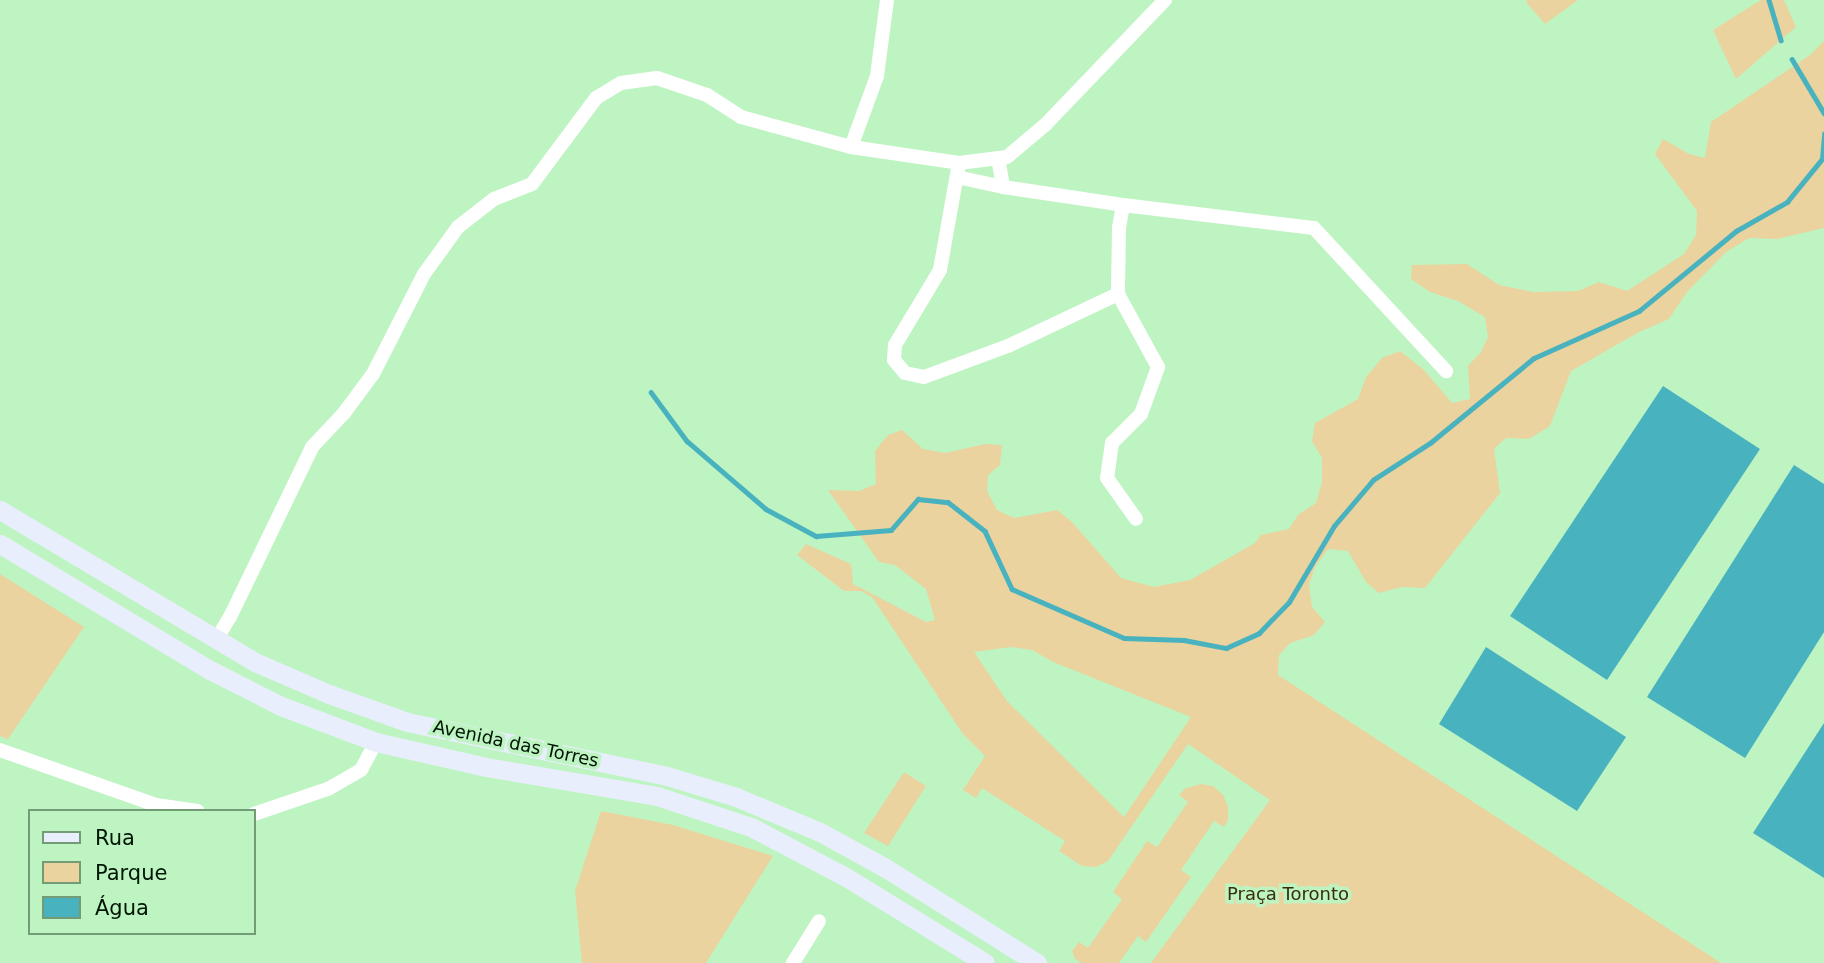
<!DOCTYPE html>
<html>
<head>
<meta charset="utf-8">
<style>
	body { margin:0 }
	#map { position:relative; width:1824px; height:963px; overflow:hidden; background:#bef4c2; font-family:"DejaVu Sans",sans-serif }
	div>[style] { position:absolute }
	.green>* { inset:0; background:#ead39e }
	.water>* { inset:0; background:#48b2bf }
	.stream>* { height:4.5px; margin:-2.25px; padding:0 2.25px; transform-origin:2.25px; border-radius:2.25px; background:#48b2bf }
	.minor>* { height:14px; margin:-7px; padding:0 7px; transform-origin:7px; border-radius:7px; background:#fff }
	.secondary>* { height:19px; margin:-9.5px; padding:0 9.5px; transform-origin:9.5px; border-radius:9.5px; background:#e9eefc }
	span { translate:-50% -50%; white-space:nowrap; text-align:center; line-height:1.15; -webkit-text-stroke:7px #bef4c2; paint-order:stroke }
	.street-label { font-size:18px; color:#021505 }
	.park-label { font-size:18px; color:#3a2d0c }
	.legend { position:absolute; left:28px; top:809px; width:228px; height:126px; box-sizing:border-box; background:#bef4c2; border:2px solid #739b76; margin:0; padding:9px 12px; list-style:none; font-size:21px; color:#021505 }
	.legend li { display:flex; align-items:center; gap:14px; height:35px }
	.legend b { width:35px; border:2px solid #739b76 }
</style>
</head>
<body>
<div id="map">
	<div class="green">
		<div style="clip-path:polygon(1527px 0,1578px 0,1545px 24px,1526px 2px)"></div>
		<div style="clip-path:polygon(1761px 0,1784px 0,1796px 27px,1736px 79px,1713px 30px)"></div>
		<div style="clip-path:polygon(evenodd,1824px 41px,1824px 228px,1777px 239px,1749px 238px,1726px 252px,1687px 292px,1669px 319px,1639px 332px,1571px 371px,1550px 426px,1529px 439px,1506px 438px,1494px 449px,1500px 493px,1425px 588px,1402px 587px,1379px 593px,1366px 582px,1348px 551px,1328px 549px,1315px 567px,1309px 585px,1312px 607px,1325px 622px,1314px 635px,1290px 643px,1279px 655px,1278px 675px,1721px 963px,1151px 963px,1270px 800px,1188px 744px,1108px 861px,1096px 867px,1082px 866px,1059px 851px,1065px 841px,982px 788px,976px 798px,963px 790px,985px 756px,963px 734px,872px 597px,861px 591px,844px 591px,797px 555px,806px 544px,851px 564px,853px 584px,926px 622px,935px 620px,926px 589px,895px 565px,879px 562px,828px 490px,859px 491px,876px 484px,875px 451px,888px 435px,902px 430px,923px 449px,945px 453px,985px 444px,1002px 445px,1000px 465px,988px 475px,987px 491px,997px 510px,1014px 518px,1057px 510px,1072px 522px,1121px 578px,1154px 587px,1190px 580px,1255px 543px,1261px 535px,1289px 529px,1298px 515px,1316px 503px,1322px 482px,1322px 458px,1312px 441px,1315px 423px,1358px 399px,1366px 377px,1382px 358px,1400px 351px,1424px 370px,1452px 403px,1470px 399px,1468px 366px,1481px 352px,1488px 337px,1485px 317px,1458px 301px,1430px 292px,1411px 279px,1412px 265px,1467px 264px,1499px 285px,1533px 292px,1578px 291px,1599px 282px,1627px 291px,1684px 254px,1696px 235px,1697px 211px,1655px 154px,1663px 139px,1689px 154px,1705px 158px,1711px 122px,1810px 55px,1824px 41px,1011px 647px,1032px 650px,1053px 662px,1191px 717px,1124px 817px,1007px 701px,974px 652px,1011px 647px)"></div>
		<div style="clip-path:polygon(0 574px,84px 627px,8px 739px,0 736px)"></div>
		<div style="clip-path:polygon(904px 772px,926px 786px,888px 846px,864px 833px)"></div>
		<div style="clip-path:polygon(1201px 784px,1213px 786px,1223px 795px,1228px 806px,1228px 820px,1224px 827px,1214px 821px,1181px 870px,1191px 877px,1146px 942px,1138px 936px,1119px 963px,1082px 963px,1075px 959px,1072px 951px,1079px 942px,1088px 948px,1122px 899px,1113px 892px,1147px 841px,1157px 847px,1188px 802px,1179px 795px,1186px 788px)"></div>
		<div style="clip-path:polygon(601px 811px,673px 825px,773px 856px,706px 963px,582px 963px,575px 891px)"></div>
	</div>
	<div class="water">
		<div style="clip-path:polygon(1663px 386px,1760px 449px,1607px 680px,1510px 616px)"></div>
		<div style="clip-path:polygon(1794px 465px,1824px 484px,1824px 632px,1745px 758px,1647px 697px)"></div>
		<div style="clip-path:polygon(1486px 647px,1626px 737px,1577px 811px,1439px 724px)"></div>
		<div style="clip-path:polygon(1824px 723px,1824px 878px,1753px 833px)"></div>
	</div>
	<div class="stream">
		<div style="left:1769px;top:0;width:42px;rotate:73.3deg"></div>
		<div style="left:1792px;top:59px;width:63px;rotate:59.3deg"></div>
		<div style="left:651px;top:392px;width:61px;rotate:53.7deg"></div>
		<div style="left:687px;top:441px;width:104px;rotate:40.7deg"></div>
		<div style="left:766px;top:509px;width:57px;rotate:28.4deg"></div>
		<div style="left:816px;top:536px;width:75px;rotate:-4.6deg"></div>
		<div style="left:891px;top:530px;width:41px;rotate:-48.9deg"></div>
		<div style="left:918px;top:499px;width:30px;rotate:6deg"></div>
		<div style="left:948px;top:502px;width:47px;rotate:38.1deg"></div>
		<div style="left:985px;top:531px;width:64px;rotate:65deg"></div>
		<div style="left:1012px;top:589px;width:122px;rotate:23.6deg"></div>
		<div style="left:1124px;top:638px;width:60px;rotate:1.9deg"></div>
		<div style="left:1184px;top:640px;width:43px;rotate:10.8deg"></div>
		<div style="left:1226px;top:648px;width:36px;rotate:-24deg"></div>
		<div style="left:1259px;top:633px;width:43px;rotate:-45.9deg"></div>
		<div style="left:1289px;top:602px;width:88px;rotate:-59.4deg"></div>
		<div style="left:1334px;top:526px;width:60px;rotate:-49.7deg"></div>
		<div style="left:1373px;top:480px;width:68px;rotate:-33deg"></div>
		<div style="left:1430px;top:443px;width:134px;rotate:-39.3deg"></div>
		<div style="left:1534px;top:358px;width:115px;rotate:-24.1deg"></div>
		<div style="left:1639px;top:311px;width:126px;rotate:-39.5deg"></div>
		<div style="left:1736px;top:231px;width:59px;rotate:-29.6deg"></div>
		<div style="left:1787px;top:202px;width:55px;rotate:-50.9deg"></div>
		<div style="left:1822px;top:159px;width:25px;rotate:-85deg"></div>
	</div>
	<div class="minor">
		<div style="left:851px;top:147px;width:76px;rotate:-69.9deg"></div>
		<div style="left:877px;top:76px;width:77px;rotate:-82.5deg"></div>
		<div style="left:998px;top:158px;width:29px;rotate:80deg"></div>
		<div style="left:1003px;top:187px;width:121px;rotate:8.5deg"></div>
		<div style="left:1123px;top:205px;width:22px;rotate:100deg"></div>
		<div style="left:1119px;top:227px;width:67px;rotate:90.9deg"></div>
		<div style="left:1118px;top:294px;width:83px;rotate:61.3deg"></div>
		<div style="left:1158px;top:367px;width:50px;rotate:109.9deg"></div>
		<div style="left:1141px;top:414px;width:41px;rotate:135deg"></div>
		<div style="left:1112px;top:443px;width:35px;rotate:98deg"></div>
		<div style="left:1107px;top:478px;width:50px;rotate:54.7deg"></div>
		<div style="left:959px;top:163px;width:109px;rotate:100.1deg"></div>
		<div style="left:940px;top:270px;width:87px;rotate:121deg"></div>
		<div style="left:895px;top:345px;width:15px;rotate:94deg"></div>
		<div style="left:894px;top:360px;width:17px;rotate:50deg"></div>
		<div style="left:905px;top:373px;width:19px;rotate:12deg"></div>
		<div style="left:924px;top:377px;width:90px;rotate:-20.3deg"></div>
		<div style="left:1008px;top:346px;width:122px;rotate:-25.3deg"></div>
		<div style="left:957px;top:177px;width:47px;rotate:12.3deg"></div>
		<div style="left:1123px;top:205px;width:192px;rotate:6.9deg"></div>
		<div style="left:1314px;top:228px;width:195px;rotate:47.3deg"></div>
		<div style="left:216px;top:640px;width:27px;rotate:-59deg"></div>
		<div style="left:230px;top:617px;width:189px;rotate:-64.2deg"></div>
		<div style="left:312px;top:447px;width:47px;rotate:-46.7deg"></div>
		<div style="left:344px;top:413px;width:49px;rotate:-53.4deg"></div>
		<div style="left:373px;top:374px;width:112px;rotate:-63deg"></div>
		<div style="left:424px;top:274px;width:58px;rotate:-54.1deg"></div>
		<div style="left:458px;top:227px;width:46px;rotate:-37.9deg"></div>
		<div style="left:494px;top:199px;width:41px;rotate:-21.5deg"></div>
		<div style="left:532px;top:184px;width:107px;rotate:-53.3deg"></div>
		<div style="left:596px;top:98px;width:29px;rotate:-31deg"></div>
		<div style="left:621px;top:83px;width:36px;rotate:-8deg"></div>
		<div style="left:657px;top:78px;width:53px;rotate:18.8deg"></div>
		<div style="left:707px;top:95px;width:40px;rotate:32.9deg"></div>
		<div style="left:741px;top:117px;width:114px;rotate:15.3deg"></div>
		<div style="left:851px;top:147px;width:109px;rotate:8.4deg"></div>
		<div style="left:959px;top:163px;width:48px;rotate:-7.1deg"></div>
		<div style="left:1007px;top:157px;width:51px;rotate:-40.2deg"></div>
		<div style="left:1046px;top:124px;width:172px;rotate:-46.2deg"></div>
		<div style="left:0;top:750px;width:165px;rotate:19.4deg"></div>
		<div style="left:156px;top:805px;width:42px;rotate:8.1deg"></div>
		<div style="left:254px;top:814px;width:78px;rotate:-18.7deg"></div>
		<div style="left:328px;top:789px;width:38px;rotate:-30deg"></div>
		<div style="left:361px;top:770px;width:32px;rotate:-62deg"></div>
		<div style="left:793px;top:963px;width:49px;rotate:-58.2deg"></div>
	</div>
	<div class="secondary">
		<div style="left:0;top:510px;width:299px;rotate:30.8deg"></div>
		<div style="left:257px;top:663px;width:78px;rotate:23.3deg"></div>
		<div style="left:329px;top:694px;width:83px;rotate:19.7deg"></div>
		<div style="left:407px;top:722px;width:266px;rotate:11.7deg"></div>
		<div style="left:667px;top:776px;width:72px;rotate:16.9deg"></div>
		<div style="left:736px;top:797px;width:91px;rotate:22.6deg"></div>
		<div style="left:820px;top:832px;width:73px;rotate:28.7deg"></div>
		<div style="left:884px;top:867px;width:181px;rotate:32.1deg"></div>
		<div style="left:0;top:544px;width:245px;rotate:31deg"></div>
		<div style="left:210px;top:670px;width:80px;rotate:26.9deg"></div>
		<div style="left:281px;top:706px;width:102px;rotate:20.8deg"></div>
		<div style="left:376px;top:742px;width:113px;rotate:12.8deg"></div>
		<div style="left:486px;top:767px;width:173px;rotate:9.6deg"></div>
		<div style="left:657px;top:796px;width:99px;rotate:18.3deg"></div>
		<div style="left:751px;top:827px;width:107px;rotate:27.8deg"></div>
		<div style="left:846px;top:877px;width:163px;rotate:31.7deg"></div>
	</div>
	<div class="street-label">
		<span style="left:516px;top:744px;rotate:12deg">Avenida das Torres</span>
	</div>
	<div class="park-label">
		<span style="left:1288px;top:894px">Praça Toronto</span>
	</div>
	<ul class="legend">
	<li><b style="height:9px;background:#e9eefc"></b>Rua</li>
	<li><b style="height:19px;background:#ead39e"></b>Parque</li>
	<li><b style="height:19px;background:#48b2bf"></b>Água</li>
	</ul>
</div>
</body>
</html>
